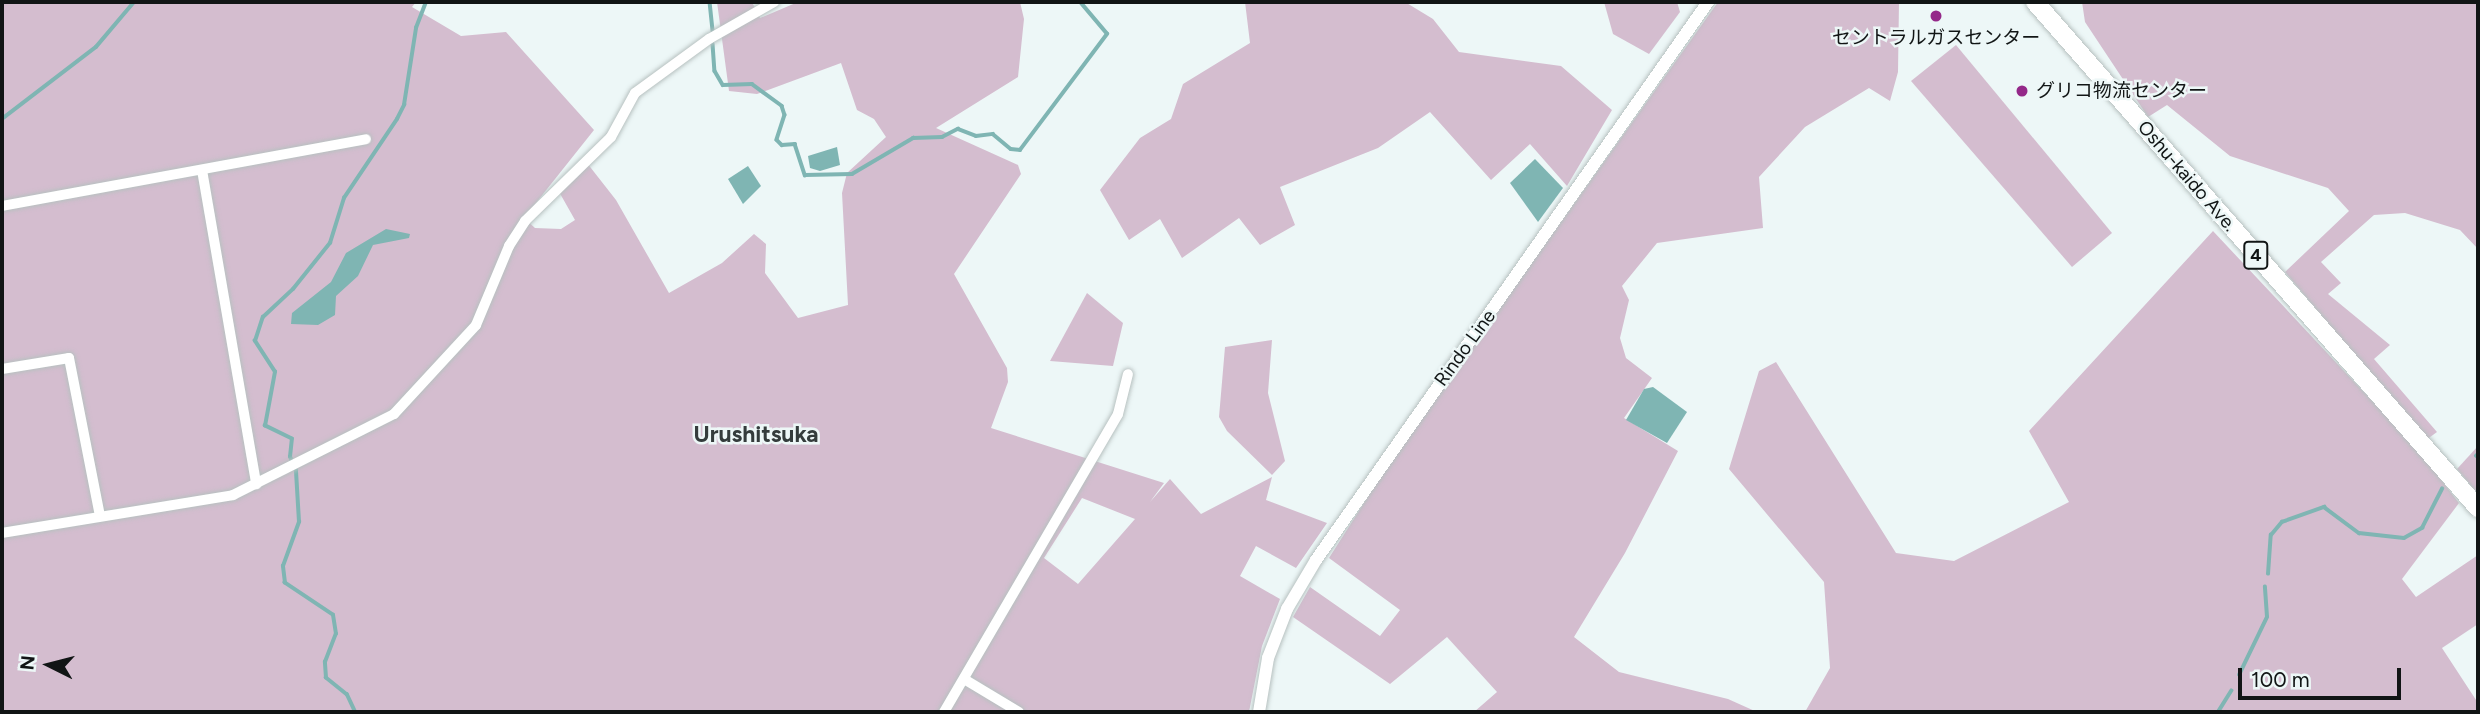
<!DOCTYPE html>
<html>
<head>
<meta charset="utf-8">
<style>
	body { margin:0 }
	#map { position:relative; width:2480px; height:714px; overflow:hidden; background:#edf7f7; font-family:Figtree,"Noto Sans JP",sans-serif }
	div>[style] { position:absolute }
	.green>* { inset:0; background:#d4bdcf }
	.water>* { inset:0; background:#7fb5b3 }
	.stream>* { height:3.5px; margin:-1.75px; padding:0 1.75px; transform-origin:1.75px; border-radius:1.75px; background:#7fb5b3 }
	.roads { filter:drop-shadow(0 0 2px #b7c1c0) drop-shadow(0 0 2px #b7c1c0) }
	.minor>* { height:10px; margin:-5px; padding:0 5px; transform-origin:5px; border-radius:5px; background:#fff }
	.tertiary>* { height:12px; margin:-6px; padding:0 6px; transform-origin:6px; border-radius:6px; background:#fff }
	.trunk>* { height:18px; margin:-9px; padding:0 9px; transform-origin:9px; border-radius:9px; background:#fff }
	.dots>* { width:19px; height:19px; translate:-50% -50%; box-sizing:border-box; border:4px solid #edf7f7; border-radius:50% }
	span { translate:-50% -50%; white-space:nowrap; text-align:center; line-height:1.15; -webkit-text-stroke:5px #edf7f7; paint-order:stroke }
	.shield-label span { padding:2px 5px; background:#edf7f7; border:2px solid; border-radius:5px; -webkit-text-stroke-width:0 }
	.shield-label { font-size:18px; color:#111515; font-weight:700 }
	.poi-label { font-size:19px; color:#111515 }
	.left { translate:0 -50%; text-align:left }
	.street-label { font-size:19px; color:#111515 }
	.quarter-label { font-size:23px; color:#343c3c; font-weight:700 }
	.frame { position:absolute; inset:0; border:4px solid #111515; pointer-events:none }
	.north { position:absolute; left:14px; top:630px; width:70px; height:70px; -webkit-text-stroke:5px #edf7f7; paint-order:stroke; rotate:276deg; font-size:19px; font-weight:700; line-height:28px; text-align:center; color:#111515 }
	.north::after { content:''; display:block; margin:auto; width:24px; height:32px; background:#111515; clip-path:polygon(50% 0,100% 100%,50% 72%,0 100%) }
	.scale { position:absolute; left:2238px; top:668px; width:163px; height:32px; box-sizing:border-box; border:4px solid #111515; border-top:0; padding-left:9px; font-size:21px; line-height:24px; white-space:nowrap; color:#111515; -webkit-text-stroke:5px #edf7f7; paint-order:stroke }
</style>
</head>
<body>
<div id="map">
	<div class="green">
		<div style="clip-path:polygon(evenodd,2px 2px,416px 2px,412px 7px,461px 36px,506px 32px,594px 130px,524px 218px,535px 228px,561px 229px,575px 220px,558px 190px,587px 163px,616px 200px,669px 293px,722px 263px,754px 234px,766px 244px,765px 273px,798px 318px,848px 305px,842px 193px,847px 173px,886px 137px,874px 119px,857px 110px,841px 63px,757px 94px,729px 91px,717px 2px,752px 2px,760px 18px,798px 2px,1020px 2px,1024px 19px,1018px 77px,936px 128px,1018px 165px,1021px 174px,954px 274px,1007px 368px,1008px 382px,991px 428px,1164px 483px,1150px 502px,1170px 479px,1201px 514px,1272px 477px,1266px 500px,1327px 523px,1296px 568px,1256px 546px,1240px 576px,1280px 599px,1262px 646px,1249px 712px,2px 712px,2px 2px,1082px 498px,1135px 519px,1078px 584px,1044px 558px,1082px 498px)"></div>
		<div style="clip-path:polygon(1245px 2px,1405px 2px,1433px 19px,1459px 52px,1561px 66px,1612px 110px,1567px 186px,1530px 144px,1491px 180px,1430px 112px,1378px 148px,1280px 187px,1295px 225px,1260px 245px,1239px 218px,1182px 258px,1160px 219px,1129px 240px,1100px 190px,1140px 138px,1171px 119px,1183px 84px,1250px 43px)"></div>
		<div style="clip-path:polygon(1604px 2px,1677px 2px,1680px 12px,1649px 54px,1613px 34px)"></div>
		<div style="clip-path:polygon(1718px 2px,1899px 2px,1898px 72px,1890px 101px,1869px 88px,1805px 127px,1759px 177px,1763px 228px,1657px 243px,1622px 286px,1629px 300px,1620px 338px,1626px 358px,1652px 378px,1624px 418px,1678px 451px,1625px 553px,1574px 637px,1619px 672px,1728px 699px,1757px 712px,1474px 712px,1497px 692px,1447px 637px,1390px 684px,1293px 617px,1310px 587px,1380px 636px,1400px 610px,1329px 558px,1392px 459px)"></div>
		<div style="clip-path:polygon(2082px 2px,2478px 2px,2478px 249px,2460px 230px,2405px 213px,2374px 215px,2321px 262px,2341px 283px,2328px 294px,2390px 345px,2374px 359px,2437px 432px,2426px 440px,2285px 272px,2349px 211px,2328px 188px,2230px 156px,2167px 105px,2148px 117px,2085px 22px)"></div>
		<div style="clip-path:polygon(1956px 45px,2112px 233px,2072px 267px,1911px 81px)"></div>
		<div style="clip-path:polygon(2213px 231px,2418px 450px,2459px 503px,2402px 579px,2416px 597px,2478px 555px,2478px 624px,2442px 648px,2478px 703px,2478px 712px,1805px 712px,1830px 668px,1824px 582px,1729px 469px,1759px 371px,1776px 362px,1896px 553px,1954px 561px,2069px 502px,2029px 431px)"></div>
		<div style="clip-path:polygon(1087px 293px,1123px 323px,1113px 366px,1050px 361px)"></div>
		<div style="clip-path:polygon(1272px 340px,1268px 393px,1285px 461px,1272px 475px,1227px 431px,1219px 417px,1225px 347px)"></div>
		<div style="clip-path:polygon(2478px 446px,2478px 494px,2457px 469px)"></div>
	</div>
	<div class="water">
		<div style="clip-path:polygon(837px 147px,840px 165px,820px 171px,810px 168px,808px 156px)"></div>
		<div style="clip-path:polygon(1535px 159px,1563px 188px,1538px 222px,1510px 183px)"></div>
		<div style="clip-path:polygon(748px 166px,761px 186px,743px 204px,728px 179px)"></div>
		<div style="clip-path:polygon(386px 229px,410px 234px,409px 238px,373px 245px,358px 276px,336px 296px,335px 315px,318px 325px,291px 324px,292px 313px,331px 282px,346px 253px)"></div>
		<div style="clip-path:polygon(1653px 387px,1687px 412px,1667px 443px,1626px 420px,1644px 389px)"></div>
	</div>
	<div class="stream">
		<div style="left:710px;top:2px;width:30px;rotate:84deg"></div>
		<div style="left:713px;top:44px;width:27px;rotate:86deg"></div>
		<div style="left:715px;top:71px;width:16px;rotate:60deg"></div>
		<div style="left:723px;top:85px;width:29px;rotate:-2deg"></div>
		<div style="left:752px;top:84px;width:37px;rotate:36deg"></div>
		<div style="left:782px;top:106px;width:9px;rotate:72deg"></div>
		<div style="left:785px;top:115px;width:26px;rotate:108deg"></div>
		<div style="left:777px;top:140px;width:7px;rotate:45deg"></div>
		<div style="left:782px;top:145px;width:13px;rotate:-4deg"></div>
		<div style="left:795px;top:144px;width:33px;rotate:72deg"></div>
		<div style="left:805px;top:175px;width:47px;rotate:-1.2deg"></div>
		<div style="left:852px;top:174px;width:71px;rotate:-30.5deg"></div>
		<div style="left:913px;top:138px;width:29px;rotate:-2deg"></div>
		<div style="left:942px;top:137px;width:18px;rotate:-27deg"></div>
		<div style="left:958px;top:129px;width:19px;rotate:21deg"></div>
		<div style="left:976px;top:136px;width:17px;rotate:-7deg"></div>
		<div style="left:993px;top:134px;width:23px;rotate:40deg"></div>
		<div style="left:1011px;top:149px;width:9px;rotate:6deg"></div>
		<div style="left:1020px;top:150px;width:145px;rotate:-53.1deg"></div>
		<div style="left:1107px;top:34px;width:42px;rotate:-130.2deg"></div>
		<div style="left:2px;top:119px;width:118px;rotate:-37.5deg"></div>
		<div style="left:96px;top:47px;width:59px;rotate:-49.8deg"></div>
		<div style="left:2476px;top:456px;width:3px;rotate:-45deg"></div>
		<div style="left:2268px;top:574px;width:39px;rotate:-86deg"></div>
		<div style="left:2271px;top:535px;width:17px;rotate:-50deg"></div>
		<div style="left:2282px;top:522px;width:45px;rotate:-19.7deg"></div>
		<div style="left:2324px;top:507px;width:44px;rotate:36.6deg"></div>
		<div style="left:2359px;top:533px;width:45px;rotate:6.3deg"></div>
		<div style="left:2404px;top:538px;width:21px;rotate:-29deg"></div>
		<div style="left:2422px;top:528px;width:44px;rotate:-62.9deg"></div>
		<div style="left:2239px;top:675px;width:64px;rotate:-64.2deg"></div>
		<div style="left:2267px;top:617px;width:30px;rotate:-94deg"></div>
		<div style="left:355px;top:712px;width:19px;rotate:-115deg"></div>
		<div style="left:347px;top:695px;width:27px;rotate:-141deg"></div>
		<div style="left:326px;top:678px;width:16px;rotate:-94deg"></div>
		<div style="left:325px;top:662px;width:30px;rotate:-69deg"></div>
		<div style="left:336px;top:634px;width:19px;rotate:-99deg"></div>
		<div style="left:333px;top:615px;width:58px;rotate:-146.3deg"></div>
		<div style="left:285px;top:583px;width:17px;rotate:-97deg"></div>
		<div style="left:283px;top:566px;width:47px;rotate:-70deg"></div>
		<div style="left:299px;top:522px;width:51px;rotate:-93.4deg"></div>
		<div style="left:296px;top:471px;width:15px;rotate:-113deg"></div>
		<div style="left:290px;top:457px;width:18px;rotate:-84deg"></div>
		<div style="left:292px;top:439px;width:30px;rotate:-154deg"></div>
		<div style="left:265px;top:426px;width:55px;rotate:-79.5deg"></div>
		<div style="left:275px;top:372px;width:37px;rotate:-123deg"></div>
		<div style="left:255px;top:341px;width:25px;rotate:-72deg"></div>
		<div style="left:263px;top:317px;width:41px;rotate:-43deg"></div>
		<div style="left:293px;top:289px;width:59px;rotate:-51.2deg"></div>
		<div style="left:330px;top:243px;width:47px;rotate:-72.7deg"></div>
		<div style="left:344px;top:198px;width:95px;rotate:-56.1deg"></div>
		<div style="left:397px;top:119px;width:16px;rotate:-63deg"></div>
		<div style="left:404px;top:105px;width:78px;rotate:-81.1deg"></div>
		<div style="left:416px;top:28px;width:28px;rotate:-69deg"></div>
		<div style="left:2218px;top:712px;width:25px;rotate:-58deg"></div>
	</div>
	<div class="roads">
		<div class="minor">
			<div style="left:202px;top:170px;width:319px;rotate:80.2deg"></div>
			<div style="left:2px;top:206px;width:370px;rotate:-10.4deg"></div>
			<div style="left:2px;top:369px;width:68px;rotate:-9.3deg"></div>
			<div style="left:69px;top:358px;width:161px;rotate:78.9deg"></div>
			<div style="left:2px;top:533px;width:234px;rotate:-9.3deg"></div>
			<div style="left:233px;top:495px;width:180px;rotate:-26.7deg"></div>
			<div style="left:394px;top:414px;width:121px;rotate:-47.3deg"></div>
			<div style="left:476px;top:325px;width:86px;rotate:-67.3deg"></div>
			<div style="left:509px;top:246px;width:30px;rotate:-57deg"></div>
			<div style="left:525px;top:221px;width:120px;rotate:-44.3deg"></div>
			<div style="left:611px;top:137px;width:50px;rotate:-61.4deg"></div>
			<div style="left:635px;top:93px;width:92px;rotate:-36.1deg"></div>
			<div style="left:709px;top:39px;width:75px;rotate:-29.6deg"></div>
			<div style="left:964px;top:679px;width:64px;rotate:31deg"></div>
			<div style="left:944px;top:712px;width:345px;rotate:-59.7deg"></div>
			<div style="left:1118px;top:414px;width:41px;rotate:-76deg"></div>
		</div>
		<div class="tertiary">
			<div style="left:1259px;top:712px;width:55px;rotate:-80.5deg"></div>
			<div style="left:1268px;top:658px;width:53px;rotate:-68.8deg"></div>
			<div style="left:1287px;top:609px;width:57px;rotate:-59.4deg"></div>
			<div style="left:1316px;top:560px;width:682px;rotate:-54.91deg"></div>
		</div>
		<div class="trunk">
			<div style="left:2035px;top:2px;width:673px;rotate:48.8deg"></div>
		</div>
	</div>
	<div class="dots">
		<div style="left:1936px;top:16px;background:#942889"></div>
		<div style="left:2022px;top:91px;background:#942889"></div>
	</div>
	<div class="shield-label">
		<span style="left:2256px;top:255px">4</span>
	</div>
	<div class="poi-label">
		<span style="left:1936px;top:38px">セントラルガスセンター</span>
		<span class="left" style="left:2036px;top:91px">グリコ物流センター</span>
	</div>
	<div class="street-label">
		<span style="left:2187px;top:176px;rotate:49deg">Oshu-kaido Ave.</span>
		<span style="left:1465px;top:348px;rotate:-54deg">Rindo Line</span>
	</div>
	<div class="quarter-label">
		<span style="left:756px;top:434px">Urushitsuka</span>
	</div>
	<div class="frame"></div>
	<div class="north">N</div>
	<div class="scale">100 m</div>
</div>
</body>
</html>
